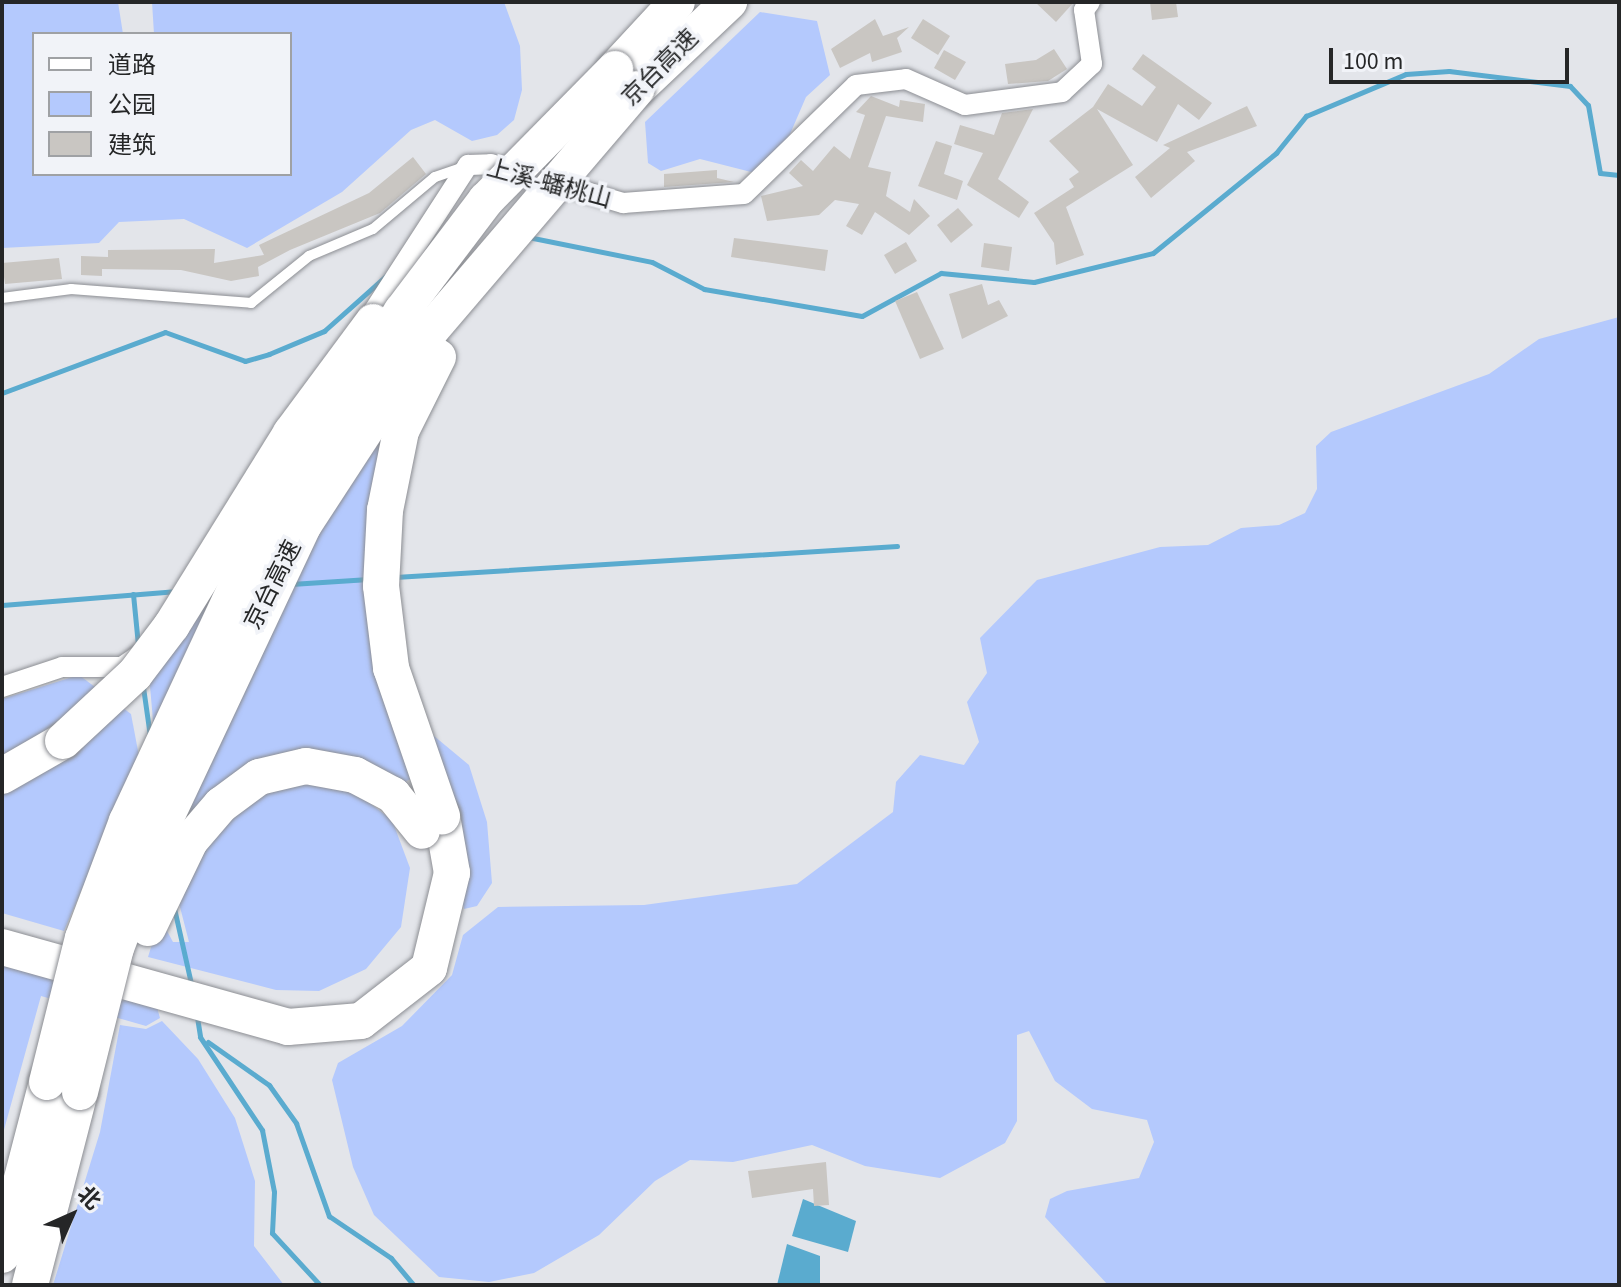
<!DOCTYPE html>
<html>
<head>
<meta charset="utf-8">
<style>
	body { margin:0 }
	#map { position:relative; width:1621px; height:1287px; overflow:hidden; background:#e3e5ea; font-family:"Source Sans 3","Noto Sans SC",sans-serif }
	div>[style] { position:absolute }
	.green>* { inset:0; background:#b4c9fd }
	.water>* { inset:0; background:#5aabcf }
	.stream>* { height:5px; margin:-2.5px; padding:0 2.5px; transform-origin:2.5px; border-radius:2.5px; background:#5aabcf }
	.building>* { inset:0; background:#c9c6c2 }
	.roads { filter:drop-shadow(0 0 2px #8c8e93) drop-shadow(0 0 2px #8c8e93) }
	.lane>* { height:10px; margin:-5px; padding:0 5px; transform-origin:5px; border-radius:5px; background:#fff }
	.street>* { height:20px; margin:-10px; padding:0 10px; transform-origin:10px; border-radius:10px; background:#fff }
	.highway>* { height:36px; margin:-18px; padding:0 18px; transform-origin:18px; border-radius:18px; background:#fff }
	.bridges { filter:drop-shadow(0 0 2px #8c8e93) drop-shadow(0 0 2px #8c8e93) }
	.highway-bridge>* { height:36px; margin:-18px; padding:0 18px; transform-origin:18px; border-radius:18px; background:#fff }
	span { translate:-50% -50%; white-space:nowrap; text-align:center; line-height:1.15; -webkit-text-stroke:7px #f1f3f8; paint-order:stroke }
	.street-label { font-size:24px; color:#252627 }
	.frame { position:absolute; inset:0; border:4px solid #252627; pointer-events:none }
	.legend { position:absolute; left:32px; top:32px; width:260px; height:144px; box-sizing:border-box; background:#f1f3f8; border:2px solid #9fa1a4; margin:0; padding:10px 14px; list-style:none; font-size:24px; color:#252627 }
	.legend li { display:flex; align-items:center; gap:16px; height:40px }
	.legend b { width:40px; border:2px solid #9fa1a4 }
	.north { position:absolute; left:32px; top:1175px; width:80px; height:80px; -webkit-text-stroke:6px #f1f3f8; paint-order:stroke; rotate:45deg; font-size:22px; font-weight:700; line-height:32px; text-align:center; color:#252627 }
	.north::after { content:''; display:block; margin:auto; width:28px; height:36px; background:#252627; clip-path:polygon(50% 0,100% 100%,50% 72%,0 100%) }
	.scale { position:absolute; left:1329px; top:48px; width:240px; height:36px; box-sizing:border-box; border:4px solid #252627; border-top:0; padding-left:10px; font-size:24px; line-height:28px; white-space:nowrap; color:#252627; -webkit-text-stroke:6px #f1f3f8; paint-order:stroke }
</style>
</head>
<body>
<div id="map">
	<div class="green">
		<div style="clip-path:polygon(2px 2px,118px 2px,123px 34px,34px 34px,34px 174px,290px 174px,290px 34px,154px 34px,152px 2px,504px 2px,520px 46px,522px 90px,514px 120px,497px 135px,472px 141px,435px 120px,411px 130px,342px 192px,247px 248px,184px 219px,119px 222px,99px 243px,2px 248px)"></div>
		<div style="clip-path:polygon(760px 12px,817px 21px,830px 75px,806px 97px,781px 155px,759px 174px,700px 159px,661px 171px,648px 163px,645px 122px)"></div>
		<div style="clip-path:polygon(1619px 317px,1619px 1285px,1108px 1285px,1045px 1217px,1050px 1199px,1067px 1191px,1139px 1178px,1154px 1142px,1147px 1120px,1092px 1109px,1055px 1081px,1029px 1031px,1017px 1035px,1017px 1121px,1005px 1143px,940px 1178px,865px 1166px,812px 1145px,733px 1162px,690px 1160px,655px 1181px,599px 1235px,534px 1273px,489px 1282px,439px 1277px,374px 1215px,353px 1167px,332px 1080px,338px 1063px,402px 1026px,452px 975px,463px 935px,498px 907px,644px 905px,797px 884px,893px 812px,896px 782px,920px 755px,964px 765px,979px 742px,967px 702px,987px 673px,980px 638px,1037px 580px,1160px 547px,1208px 545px,1241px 528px,1279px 525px,1305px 513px,1317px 489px,1316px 446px,1331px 432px,1489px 374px,1539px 339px)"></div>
		<div style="clip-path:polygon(376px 438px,382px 441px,397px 667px,422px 726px,469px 765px,487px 822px,492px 883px,477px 906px,464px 909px,433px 772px,406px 781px,420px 814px,351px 789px,392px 820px,410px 868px,401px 927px,366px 969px,319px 991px,276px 990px,148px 957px,160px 918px,173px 942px,189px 942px,164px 845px,149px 675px,245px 536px)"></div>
		<div style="clip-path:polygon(79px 675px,131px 714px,139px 756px,64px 931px,2px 913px,2px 699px)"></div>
		<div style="clip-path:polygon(2px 957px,156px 1004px,160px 1018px,146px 1026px,41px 996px,2px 1137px)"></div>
		<div style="clip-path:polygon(162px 1021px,198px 1059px,235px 1118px,255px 1181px,254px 1246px,284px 1285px,53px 1285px,100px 1132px,120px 1025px,146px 1029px)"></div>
	</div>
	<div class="water">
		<div style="clip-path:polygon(803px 1199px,856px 1221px,848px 1252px,792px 1236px)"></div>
		<div style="clip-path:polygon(787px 1244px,820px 1256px,820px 1285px,777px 1285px)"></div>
	</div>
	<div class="stream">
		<div style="left:528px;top:237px;width:126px;rotate:11.4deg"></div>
		<div style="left:652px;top:262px;width:59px;rotate:27.4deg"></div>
		<div style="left:704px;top:289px;width:160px;rotate:9.7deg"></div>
		<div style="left:862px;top:316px;width:90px;rotate:-28.6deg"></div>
		<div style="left:941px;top:273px;width:93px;rotate:5.5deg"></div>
		<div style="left:1034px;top:282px;width:122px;rotate:-13.7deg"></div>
		<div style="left:1153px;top:253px;width:159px;rotate:-39.1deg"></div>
		<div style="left:1276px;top:153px;width:48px;rotate:-51deg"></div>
		<div style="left:1306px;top:116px;width:108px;rotate:-22.8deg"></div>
		<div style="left:1406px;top:74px;width:43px;rotate:-4deg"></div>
		<div style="left:1449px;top:71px;width:122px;rotate:7.1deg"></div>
		<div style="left:1570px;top:86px;width:26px;rotate:47deg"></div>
		<div style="left:1588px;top:105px;width:69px;rotate:80deg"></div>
		<div style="left:1600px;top:173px;width:19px;rotate:6deg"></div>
		<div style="left:2px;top:393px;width:174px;rotate:-20.5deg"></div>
		<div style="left:165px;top:332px;width:85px;rotate:19.9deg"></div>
		<div style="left:245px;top:361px;width:25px;rotate:-16deg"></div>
		<div style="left:269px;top:354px;width:60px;rotate:-22.7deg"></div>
		<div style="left:324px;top:331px;width:84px;rotate:-41.6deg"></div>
		<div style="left:395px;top:577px;width:503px;rotate:-3.53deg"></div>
		<div style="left:291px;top:584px;width:78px;rotate:-3.7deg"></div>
		<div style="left:133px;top:594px;width:51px;rotate:84.4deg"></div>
		<div style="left:2px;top:605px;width:176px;rotate:-4.6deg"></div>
		<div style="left:143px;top:687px;width:49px;rotate:81.9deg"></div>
		<div style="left:174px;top:908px;width:82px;rotate:77.3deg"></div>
		<div style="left:197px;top:1017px;width:20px;rotate:81deg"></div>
		<div style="left:200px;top:1037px;width:112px;rotate:56.3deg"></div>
		<div style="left:262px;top:1130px;width:63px;rotate:79deg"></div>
		<div style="left:274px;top:1192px;width:41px;rotate:92.8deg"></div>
		<div style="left:272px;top:1233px;width:71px;rotate:47.3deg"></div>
		<div style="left:208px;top:1042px;width:75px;rotate:35.2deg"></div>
		<div style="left:269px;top:1085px;width:47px;rotate:54.6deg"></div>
		<div style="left:296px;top:1123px;width:99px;rotate:70.5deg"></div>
		<div style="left:329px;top:1216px;width:75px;rotate:34.1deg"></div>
		<div style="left:391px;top:1258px;width:35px;rotate:50deg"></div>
	</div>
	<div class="building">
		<div style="clip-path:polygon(1035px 2px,1074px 2px,1056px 22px)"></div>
		<div style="clip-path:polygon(1150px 2px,1176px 2px,1178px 17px,1152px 20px)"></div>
		<div style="clip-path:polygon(875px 19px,883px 36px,909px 27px,897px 38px,902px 52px,872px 62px,870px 53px,840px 68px,831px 49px)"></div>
		<div style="clip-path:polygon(923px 19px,950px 36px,938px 55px,911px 38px)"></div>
		<div style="clip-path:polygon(1054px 49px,1067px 69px,1048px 81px,1008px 84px,1005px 64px,1036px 60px)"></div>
		<div style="clip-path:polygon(944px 50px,966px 62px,955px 80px,934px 68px)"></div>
		<div style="clip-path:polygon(1143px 54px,1212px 103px,1199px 120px,1178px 104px,1157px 142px,1097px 109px,1133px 165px,1066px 207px,1084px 255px,1056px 265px,1054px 243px,1034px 213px,1074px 187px,1069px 179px,1079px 172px,1049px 141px,1093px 107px,1108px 84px,1142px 106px,1156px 87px,1132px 69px)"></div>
		<div style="clip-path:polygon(871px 96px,899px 107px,900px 100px,925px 104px,923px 122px,886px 116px,868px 167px,891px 172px,886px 196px,910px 212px,914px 199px,930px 216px,909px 235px,875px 212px,862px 235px,846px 226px,859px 204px,835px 200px,819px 215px,767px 221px,761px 196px,803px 186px,789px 173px,801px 160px,813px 171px,834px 146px,850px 159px,865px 115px,856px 112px)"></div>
		<div style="clip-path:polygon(1247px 106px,1257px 126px,1187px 152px,1195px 161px,1151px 198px,1135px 177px,1170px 148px,1163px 145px)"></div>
		<div style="clip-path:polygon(1033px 109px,998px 179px,1029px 202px,1019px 218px,967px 185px,983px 153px,954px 144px,960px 125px,994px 135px,1002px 113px)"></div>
		<div style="clip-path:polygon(936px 141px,952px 146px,944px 174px,963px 181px,957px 200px,918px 186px)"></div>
		<div style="clip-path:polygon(413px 157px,426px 174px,380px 213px,290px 250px,258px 267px,259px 276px,231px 281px,181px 270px,102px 269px,102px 276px,81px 275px,81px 256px,108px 257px,108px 250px,215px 249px,214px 263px,264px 255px,259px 245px,369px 193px)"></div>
		<div style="clip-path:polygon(717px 170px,717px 178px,734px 182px,664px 187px,664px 174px)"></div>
		<div style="clip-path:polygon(958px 208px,973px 225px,951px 243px,937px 225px)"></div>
		<div style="clip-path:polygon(734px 238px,828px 250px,825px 271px,731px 257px)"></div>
		<div style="clip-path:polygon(906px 242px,917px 261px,895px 274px,884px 255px)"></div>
		<div style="clip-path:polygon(984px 243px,1012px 247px,1009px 271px,981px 267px)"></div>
		<div style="clip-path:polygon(59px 258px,62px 279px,5px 284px,2px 263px)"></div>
		<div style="clip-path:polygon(982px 284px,988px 305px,999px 300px,1008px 316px,962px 339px,949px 294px)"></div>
		<div style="clip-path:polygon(917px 292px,944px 349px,920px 359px,895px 301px)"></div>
		<div style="clip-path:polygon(826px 1162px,829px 1205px,814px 1206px,813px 1189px,752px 1198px,748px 1171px)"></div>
	</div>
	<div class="roads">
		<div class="lane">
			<div style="left:2px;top:298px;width:70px;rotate:-7.4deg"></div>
			<div style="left:71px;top:289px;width:181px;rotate:4.4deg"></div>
			<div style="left:251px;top:303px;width:75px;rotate:-39deg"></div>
			<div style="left:309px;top:256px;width:69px;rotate:-22.9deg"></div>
			<div style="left:373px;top:229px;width:81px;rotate:-40deg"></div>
			<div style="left:435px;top:177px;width:34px;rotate:-19deg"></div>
		</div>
		<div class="street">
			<div style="left:364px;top:326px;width:192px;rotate:-57.1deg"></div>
			<div style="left:468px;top:165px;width:23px;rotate:-2deg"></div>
			<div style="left:491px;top:164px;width:138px;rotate:16.5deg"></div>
			<div style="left:623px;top:203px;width:121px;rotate:-4.3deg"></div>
			<div style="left:744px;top:194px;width:156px;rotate:-44.2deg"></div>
			<div style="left:856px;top:85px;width:50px;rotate:-6.8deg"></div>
			<div style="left:906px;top:79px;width:64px;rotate:23.8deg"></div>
			<div style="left:965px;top:105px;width:98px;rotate:-7.6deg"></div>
			<div style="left:1062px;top:92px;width:41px;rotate:-43deg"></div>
			<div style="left:1092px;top:64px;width:55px;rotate:-98.4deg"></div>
			<div style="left:1084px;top:10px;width:10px;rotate:-53deg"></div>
			<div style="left:2px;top:687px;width:63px;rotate:-18.4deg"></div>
			<div style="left:62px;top:667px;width:60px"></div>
			<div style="left:122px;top:667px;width:19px;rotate:-35deg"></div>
		</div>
		<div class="highway">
			<div style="left:615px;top:69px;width:91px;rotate:-47.2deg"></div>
			<div style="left:637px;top:89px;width:127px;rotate:-43.4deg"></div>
			<div style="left:2px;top:776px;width:70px;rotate:-29.8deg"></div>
			<div style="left:2px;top:947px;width:297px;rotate:15.6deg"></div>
			<div style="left:288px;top:1027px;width:73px;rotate:-4.7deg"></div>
			<div style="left:361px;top:1021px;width:86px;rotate:-37.9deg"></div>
			<div style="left:429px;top:968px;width:98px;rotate:-76.4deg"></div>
			<div style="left:452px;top:873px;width:58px;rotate:-100deg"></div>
			<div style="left:2px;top:1255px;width:179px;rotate:-75.4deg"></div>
			<div style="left:30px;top:1285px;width:199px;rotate:-75.5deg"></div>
		</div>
	</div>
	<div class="bridges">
		<div class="highway-bridge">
			<div style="left:438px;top:357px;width:83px;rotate:116.6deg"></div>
			<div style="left:401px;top:431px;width:81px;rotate:101.4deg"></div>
			<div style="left:385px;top:510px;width:76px;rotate:93deg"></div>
			<div style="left:381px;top:586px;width:83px;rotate:83deg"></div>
			<div style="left:391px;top:668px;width:157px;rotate:71deg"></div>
			<div style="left:63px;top:741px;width:98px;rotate:-42.9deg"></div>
			<div style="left:135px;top:674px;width:61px;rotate:-52.9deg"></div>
			<div style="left:172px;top:625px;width:226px;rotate:-58.2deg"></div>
			<div style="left:291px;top:433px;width:138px;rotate:-53.5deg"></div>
			<div style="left:148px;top:928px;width:97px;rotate:-64.2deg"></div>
			<div style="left:190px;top:841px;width:48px;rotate:-49.3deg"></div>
			<div style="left:221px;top:805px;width:47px;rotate:-36.4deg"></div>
			<div style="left:259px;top:777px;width:48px;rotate:-13.2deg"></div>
			<div style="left:306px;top:766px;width:50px;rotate:10.4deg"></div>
			<div style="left:355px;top:775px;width:43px;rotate:27.8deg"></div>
			<div style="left:393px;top:795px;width:46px;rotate:51.1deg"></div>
			<div style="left:47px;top:1082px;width:148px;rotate:-76deg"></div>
			<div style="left:83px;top:938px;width:125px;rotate:-69.4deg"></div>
			<div style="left:127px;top:821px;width:345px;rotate:-65deg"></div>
			<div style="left:273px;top:508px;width:235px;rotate:-56.8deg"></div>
			<div style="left:402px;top:311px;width:139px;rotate:-52.9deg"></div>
			<div style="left:486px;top:200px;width:184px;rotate:-45.4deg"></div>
			<div style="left:80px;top:1092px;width:148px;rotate:-76deg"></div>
			<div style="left:116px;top:948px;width:128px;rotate:-69.4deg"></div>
			<div style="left:161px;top:828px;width:334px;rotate:-64.8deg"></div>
			<div style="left:303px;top:526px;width:233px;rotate:-56.9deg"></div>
			<div style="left:430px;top:331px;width:318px;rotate:-49.5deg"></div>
		</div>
	</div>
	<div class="street-label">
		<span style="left:660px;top:68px;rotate:-45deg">京台高速</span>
		<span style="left:549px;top:184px;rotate:15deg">上溪-蟠桃山</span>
		<span style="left:273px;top:585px;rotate:-63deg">京台高速</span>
	</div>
	<div class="frame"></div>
	<ul class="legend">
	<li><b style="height:10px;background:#fff"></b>道路</li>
	<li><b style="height:22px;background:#b4c9fd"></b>公园</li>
	<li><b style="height:22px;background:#c9c6c2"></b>建筑</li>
	</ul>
	<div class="north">北</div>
	<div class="scale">100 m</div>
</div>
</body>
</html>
